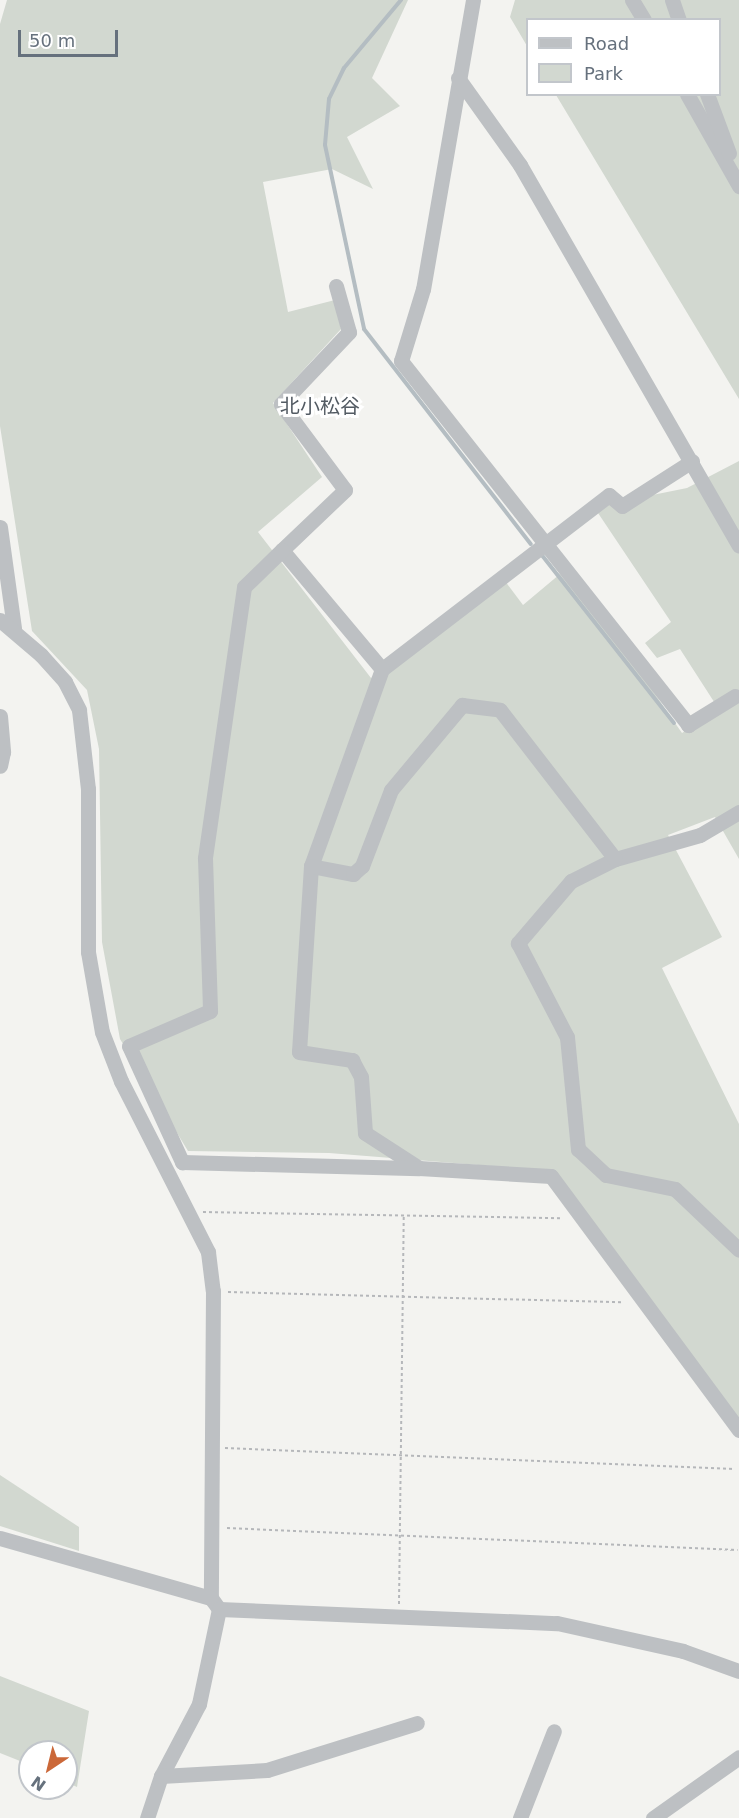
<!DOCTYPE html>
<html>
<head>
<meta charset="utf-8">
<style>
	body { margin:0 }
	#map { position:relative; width:739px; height:1818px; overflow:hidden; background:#f3f3f0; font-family:"DejaVu Sans","Noto Sans JP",sans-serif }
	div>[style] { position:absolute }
	.green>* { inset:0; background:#d2d8d0 }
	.stream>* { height:4px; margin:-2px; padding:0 2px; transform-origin:2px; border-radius:2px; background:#b4bdc2 }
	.path>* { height:2px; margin-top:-1px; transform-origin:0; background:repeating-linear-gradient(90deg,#b5b7ba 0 3px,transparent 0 6px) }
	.minor>* { height:15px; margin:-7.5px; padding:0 7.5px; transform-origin:7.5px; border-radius:7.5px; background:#bdc0c3 }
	span { translate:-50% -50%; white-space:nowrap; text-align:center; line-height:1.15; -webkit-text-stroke:6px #fff; paint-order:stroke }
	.quarter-label { font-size:20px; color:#535b63 }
	.legend { position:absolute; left:526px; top:18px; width:195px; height:78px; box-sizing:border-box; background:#fff; border:2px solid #c2c6cb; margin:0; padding:8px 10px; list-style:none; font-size:18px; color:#66717d }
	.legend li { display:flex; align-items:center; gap:12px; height:30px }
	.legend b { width:30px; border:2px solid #c2c6cb }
	.north { position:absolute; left:18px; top:1740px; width:60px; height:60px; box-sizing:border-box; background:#fff; border:2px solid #c2c6cb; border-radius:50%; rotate:215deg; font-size:16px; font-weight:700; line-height:24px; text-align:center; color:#66717d }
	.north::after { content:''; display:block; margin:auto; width:21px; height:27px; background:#cb6839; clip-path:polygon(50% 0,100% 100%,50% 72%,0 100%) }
	.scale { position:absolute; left:18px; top:30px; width:100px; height:27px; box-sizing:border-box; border:3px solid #66717d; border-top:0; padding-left:8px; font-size:18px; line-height:21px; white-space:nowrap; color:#66717d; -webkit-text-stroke:4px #fff; paint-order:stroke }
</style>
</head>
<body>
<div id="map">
	<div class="green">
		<div style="clip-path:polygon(7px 0,408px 0,372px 78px,400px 106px,347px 137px,373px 189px,332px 169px,263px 182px,288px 312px,335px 300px,341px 329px,273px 403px,322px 477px,258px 532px,371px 678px,505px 581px,523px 605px,560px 574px,627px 654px,682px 733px,718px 708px,680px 649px,657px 658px,645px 643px,671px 622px,598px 513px,608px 504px,687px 488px,739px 461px,739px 859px,715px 817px,668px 835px,722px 937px,662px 968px,739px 1124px,739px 1421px,555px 1171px,329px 1153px,188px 1151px,120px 1039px,102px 942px,99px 749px,87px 690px,32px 631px,0 426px,0 24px)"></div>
		<div style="clip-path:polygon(515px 0,739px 0,739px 399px,556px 95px,720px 94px,720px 20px,528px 20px,527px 46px,510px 17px)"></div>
		<div style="clip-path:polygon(0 1475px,79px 1527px,79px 1551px,0 1526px)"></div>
		<div style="clip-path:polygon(0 1676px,89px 1711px,77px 1787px,66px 1782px,66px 1752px,30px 1752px,30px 1765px,0 1753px)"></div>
	</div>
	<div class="stream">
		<div style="left:401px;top:0;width:89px;rotate:130deg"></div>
		<div style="left:344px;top:68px;width:34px;rotate:116deg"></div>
		<div style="left:329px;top:99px;width:46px;rotate:95deg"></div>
		<div style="left:325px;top:145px;width:188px;rotate:78deg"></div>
		<div style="left:364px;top:329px;width:272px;rotate:52.2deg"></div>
		<div style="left:541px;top:554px;width:215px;rotate:51.8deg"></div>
	</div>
	<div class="path">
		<div style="left:203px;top:1212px;width:358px;rotate:1deg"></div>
		<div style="left:228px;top:1292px;width:394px;rotate:1.5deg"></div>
		<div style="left:225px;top:1448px;width:510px;rotate:2.36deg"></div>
		<div style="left:227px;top:1528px;width:511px;rotate:2.47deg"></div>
		<div style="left:399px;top:1604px;width:388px;rotate:-89.3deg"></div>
	</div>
	<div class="minor">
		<div style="left:473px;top:0;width:293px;rotate:99.8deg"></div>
		<div style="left:423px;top:289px;width:75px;rotate:107deg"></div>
		<div style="left:401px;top:361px;width:464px;rotate:51.7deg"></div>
		<div style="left:688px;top:725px;width:55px;rotate:-31.7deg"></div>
		<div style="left:632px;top:0;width:23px;rotate:59deg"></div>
		<div style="left:672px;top:0;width:21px;rotate:71deg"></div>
		<div style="left:458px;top:78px;width:107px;rotate:54.5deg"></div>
		<div style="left:520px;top:165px;width:439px;rotate:60.1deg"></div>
		<div style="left:687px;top:94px;width:106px;rotate:60.5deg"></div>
		<div style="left:707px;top:94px;width:63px;rotate:69.6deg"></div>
		<div style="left:336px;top:286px;width:48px;rotate:74.2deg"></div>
		<div style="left:349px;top:332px;width:99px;rotate:133.4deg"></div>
		<div style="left:281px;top:404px;width:107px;rotate:53.3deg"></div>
		<div style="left:345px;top:490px;width:87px;rotate:136.4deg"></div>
		<div style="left:282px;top:550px;width:155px;rotate:50deg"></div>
		<div style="left:692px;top:461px;width:83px;rotate:147.3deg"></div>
		<div style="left:622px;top:506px;width:17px;rotate:-140deg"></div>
		<div style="left:609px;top:495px;width:286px;rotate:142.5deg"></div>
		<div style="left:382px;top:669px;width:209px;rotate:109.8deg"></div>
		<div style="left:311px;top:866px;width:186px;rotate:93.7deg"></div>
		<div style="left:299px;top:1052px;width:54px;rotate:8.6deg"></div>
		<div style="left:352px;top:1060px;width:19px;rotate:62deg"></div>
		<div style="left:361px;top:1077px;width:56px;rotate:85.9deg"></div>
		<div style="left:365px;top:1133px;width:64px;rotate:32.9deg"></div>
		<div style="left:419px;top:1168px;width:132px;rotate:3.5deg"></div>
		<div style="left:551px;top:1176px;width:316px;rotate:53.5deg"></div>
		<div style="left:0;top:527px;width:102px;rotate:82.1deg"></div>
		<div style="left:282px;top:550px;width:53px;rotate:135.8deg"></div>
		<div style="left:244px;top:587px;width:274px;rotate:98.2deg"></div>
		<div style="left:205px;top:858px;width:153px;rotate:88.1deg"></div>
		<div style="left:210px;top:1011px;width:88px;rotate:156.6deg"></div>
		<div style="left:129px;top:1046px;width:128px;rotate:65.4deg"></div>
		<div style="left:182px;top:1162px;width:237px;rotate:1.5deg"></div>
		<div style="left:0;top:620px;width:54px;rotate:40.5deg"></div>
		<div style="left:41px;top:655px;width:36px;rotate:48deg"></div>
		<div style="left:65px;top:682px;width:31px;rotate:63deg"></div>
		<div style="left:79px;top:710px;width:80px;rotate:83.5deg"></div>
		<div style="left:88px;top:789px;width:163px;rotate:90deg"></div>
		<div style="left:88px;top:952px;width:81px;rotate:80.1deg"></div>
		<div style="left:102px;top:1032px;width:53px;rotate:68.8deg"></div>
		<div style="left:121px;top:1081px;width:192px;rotate:63deg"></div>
		<div style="left:208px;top:1252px;width:39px;rotate:83deg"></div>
		<div style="left:213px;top:1291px;width:307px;rotate:90.4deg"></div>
		<div style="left:211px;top:1598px;width:14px;rotate:54deg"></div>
		<div style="left:219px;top:1609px;width:97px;rotate:101.9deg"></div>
		<div style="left:199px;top:1704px;width:81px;rotate:117.8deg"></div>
		<div style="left:161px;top:1776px;width:44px;rotate:108.4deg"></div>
		<div style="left:0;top:716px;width:36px;rotate:85deg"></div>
		<div style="left:3px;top:752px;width:14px;rotate:102deg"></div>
		<div style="left:739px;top:812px;width:45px;rotate:149.5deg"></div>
		<div style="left:700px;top:835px;width:88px;rotate:164.2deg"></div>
		<div style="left:615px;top:859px;width:49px;rotate:153.4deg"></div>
		<div style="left:571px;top:881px;width:82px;rotate:130.5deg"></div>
		<div style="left:518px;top:943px;width:106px;rotate:62.5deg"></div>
		<div style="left:567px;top:1037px;width:113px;rotate:84.4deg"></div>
		<div style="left:578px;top:1149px;width:38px;rotate:43deg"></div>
		<div style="left:606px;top:1175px;width:70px;rotate:11.5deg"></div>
		<div style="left:675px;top:1189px;width:88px;rotate:43.6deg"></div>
		<div style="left:311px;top:866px;width:43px;rotate:10.8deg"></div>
		<div style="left:353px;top:874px;width:12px;rotate:-42deg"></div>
		<div style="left:362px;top:866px;width:81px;rotate:-69.1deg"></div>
		<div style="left:391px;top:790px;width:111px;rotate:-50.1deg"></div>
		<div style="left:462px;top:705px;width:38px;rotate:7deg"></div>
		<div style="left:500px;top:710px;width:188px;rotate:52.3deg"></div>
		<div style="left:0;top:1538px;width:219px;rotate:15.9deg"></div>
		<div style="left:219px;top:1609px;width:338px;rotate:2.4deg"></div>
		<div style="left:557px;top:1623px;width:129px;rotate:12.5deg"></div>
		<div style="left:683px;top:1651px;width:59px;rotate:19.7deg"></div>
		<div style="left:161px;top:1776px;width:106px;rotate:-3.2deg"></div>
		<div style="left:267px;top:1770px;width:157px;rotate:-17.4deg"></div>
		<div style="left:520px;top:1818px;width:93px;rotate:-68.7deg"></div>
		<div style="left:653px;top:1818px;width:105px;rotate:-35.3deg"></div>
	</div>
	<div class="quarter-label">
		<span style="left:320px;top:406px">北小松谷</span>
	</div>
	<ul class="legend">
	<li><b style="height:8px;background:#bdc0c3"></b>Road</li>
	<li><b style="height:16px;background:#d2d8d0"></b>Park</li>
	</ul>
	<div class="north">N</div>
	<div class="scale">50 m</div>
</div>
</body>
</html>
